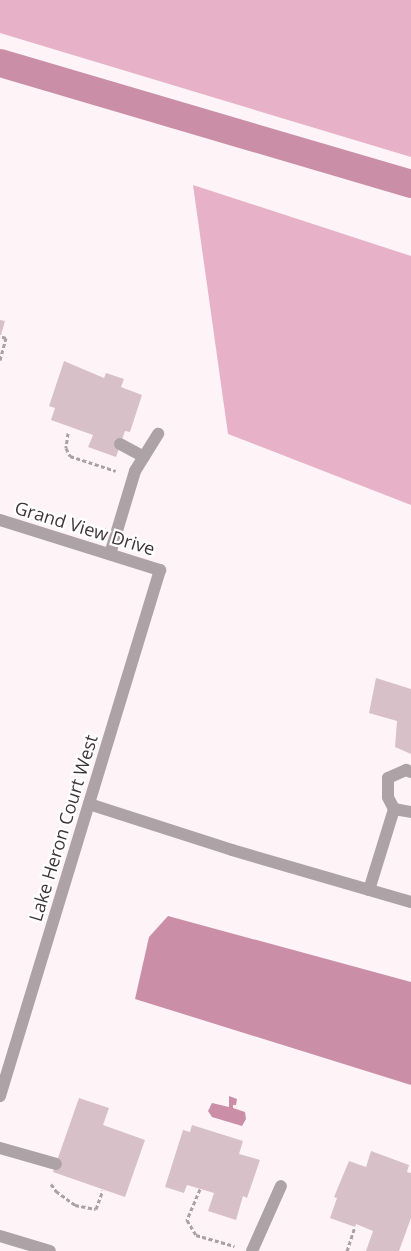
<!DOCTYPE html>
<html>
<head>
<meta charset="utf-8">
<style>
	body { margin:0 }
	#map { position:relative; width:411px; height:1251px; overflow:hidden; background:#fef4f7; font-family:"Open Sans",sans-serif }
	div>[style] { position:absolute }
	.green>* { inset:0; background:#e7b2c7 }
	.water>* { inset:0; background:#cb8ea7 }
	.canal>* { height:28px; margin:-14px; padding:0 14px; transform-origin:14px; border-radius:14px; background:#cb8ea7 }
	.building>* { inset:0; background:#d8c0c9 }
	.path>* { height:3px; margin-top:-1.5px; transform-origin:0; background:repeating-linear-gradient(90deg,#aba1a4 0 4px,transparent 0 6.5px) }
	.lane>* { height:12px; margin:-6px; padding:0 6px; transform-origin:6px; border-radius:6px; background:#ada2a6 }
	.street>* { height:12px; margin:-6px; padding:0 6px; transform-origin:6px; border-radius:6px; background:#ada2a6 }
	span { translate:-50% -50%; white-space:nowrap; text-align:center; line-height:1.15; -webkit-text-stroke:4.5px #fff; paint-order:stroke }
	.street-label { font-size:18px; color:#3f3539 }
</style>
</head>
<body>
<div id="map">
	<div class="green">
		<div style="clip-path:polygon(0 0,411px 0,411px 157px,0 33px)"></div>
		<div style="clip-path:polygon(193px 185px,411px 256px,411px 505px,228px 434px)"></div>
	</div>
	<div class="water">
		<div style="clip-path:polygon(168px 916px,411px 982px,411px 1085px,135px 999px,149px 937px)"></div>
		<div style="clip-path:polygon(229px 1096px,237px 1099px,236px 1105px,233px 1105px,233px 1108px,245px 1112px,246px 1119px,242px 1126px,212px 1117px,208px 1111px,212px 1103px,229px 1107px)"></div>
	</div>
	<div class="canal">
		<div style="left:0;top:63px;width:428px;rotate:16.4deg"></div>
	</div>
	<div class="building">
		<div style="clip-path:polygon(0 320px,5px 321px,1px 335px,0 335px)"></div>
		<div style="clip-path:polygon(64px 361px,104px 378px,106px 373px,124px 379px,121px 387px,142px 395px,130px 432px,125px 431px,116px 457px,88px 447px,93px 435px,51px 420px,55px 408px,49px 406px)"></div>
		<div style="clip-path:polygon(376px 678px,411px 689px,411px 754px,395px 747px,397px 721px,369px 713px)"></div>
		<div style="clip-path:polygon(79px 1098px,109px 1108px,103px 1125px,145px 1140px,125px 1197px,53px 1172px)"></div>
		<div style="clip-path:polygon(192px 1125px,243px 1141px,239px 1154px,260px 1160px,247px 1198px,243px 1196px,236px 1220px,208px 1211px,214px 1193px,187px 1185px,184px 1193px,165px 1187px,183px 1130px,190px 1132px)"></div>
		<div style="clip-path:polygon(371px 1151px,409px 1165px,407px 1172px,411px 1173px,411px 1218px,399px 1251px,366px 1251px,373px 1231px,356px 1224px,355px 1227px,330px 1218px,337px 1198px,334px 1197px,349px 1161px,366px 1167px)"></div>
	</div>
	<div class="path">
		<div style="left:0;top:360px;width:23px;rotate:-75deg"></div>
		<div style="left:6px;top:338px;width:6px;rotate:-162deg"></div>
		<div style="left:68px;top:433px;width:15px;rotate:98deg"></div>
		<div style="left:66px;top:448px;width:9px;rotate:63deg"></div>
		<div style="left:70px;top:456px;width:48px;rotate:18.1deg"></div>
		<div style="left:51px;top:1184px;width:9px;rotate:54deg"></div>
		<div style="left:56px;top:1191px;width:24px;rotate:36deg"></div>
		<div style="left:75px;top:1205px;width:21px;rotate:11deg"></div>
		<div style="left:96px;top:1209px;width:20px;rotate:-70deg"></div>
		<div style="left:200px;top:1189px;width:34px;rotate:113deg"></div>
		<div style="left:187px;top:1220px;width:17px;rotate:59deg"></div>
		<div style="left:196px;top:1235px;width:40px;rotate:16deg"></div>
		<div style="left:347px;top:1251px;width:25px;rotate:-72deg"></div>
	</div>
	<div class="lane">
		<div style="left:120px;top:444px;width:27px;rotate:28deg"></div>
		<div style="left:110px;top:554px;width:87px;rotate:-73.2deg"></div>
		<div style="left:135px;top:471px;width:44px;rotate:-58.1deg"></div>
		<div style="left:89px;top:804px;width:150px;rotate:17.8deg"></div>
		<div style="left:232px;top:850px;width:186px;rotate:16.2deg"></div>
		<div style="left:394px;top:809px;width:17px;rotate:10deg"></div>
		<div style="left:369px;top:890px;width:85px;rotate:-72.8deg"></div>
		<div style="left:394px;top:809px;width:13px;rotate:-117deg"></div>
		<div style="left:388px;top:797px;width:19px;rotate:-90deg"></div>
		<div style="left:388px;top:778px;width:20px;rotate:-24deg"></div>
		<div style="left:406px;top:770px;width:5px;rotate:22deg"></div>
		<div style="left:0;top:1148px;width:58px;rotate:15.9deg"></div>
		<div style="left:252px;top:1251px;width:71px;rotate:-66deg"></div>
	</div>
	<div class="street">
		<div style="left:0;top:520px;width:168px;rotate:17.4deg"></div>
		<div style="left:160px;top:570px;width:550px;rotate:106.92deg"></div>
		<div style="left:0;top:1236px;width:52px;rotate:16.7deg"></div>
	</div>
	<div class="street-label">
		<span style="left:85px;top:528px;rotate:17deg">Grand View Drive</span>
		<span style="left:63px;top:828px;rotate:-73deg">Lake Heron Court West</span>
	</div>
</div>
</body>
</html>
